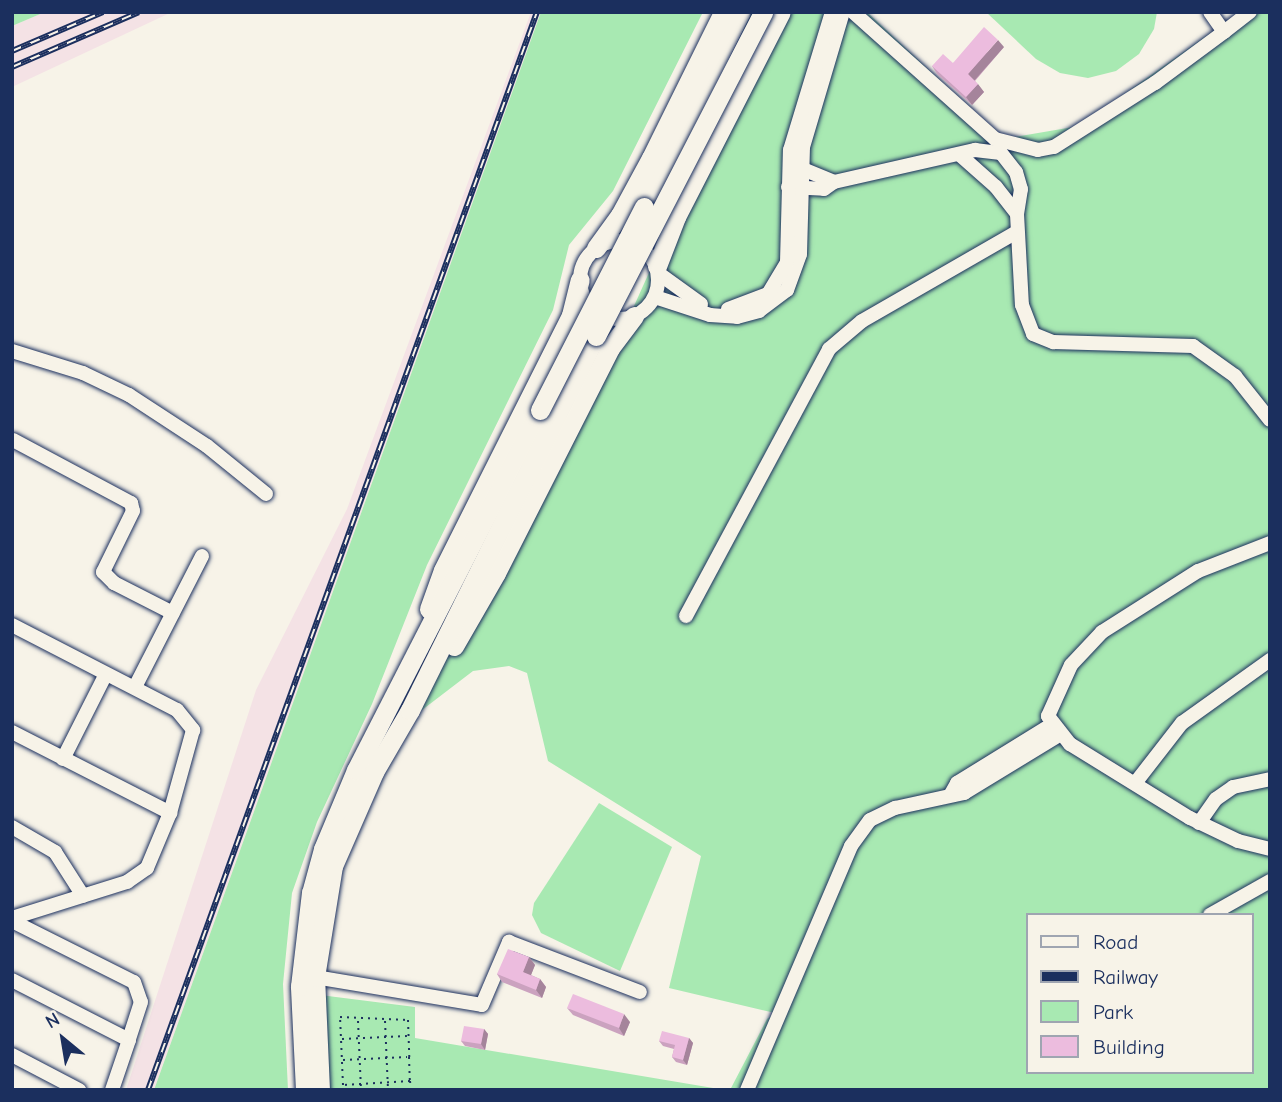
<!DOCTYPE html>
<html>
<head>
<meta charset="utf-8">
<style>
	body { margin:0 }
	#map { position:relative; width:1282px; height:1102px; overflow:hidden; background:#f7f3e8; font-family:"Comic Neue",sans-serif }
	div>[style] { position:absolute }
	.built>* { inset:0; background:#f4e2e5 }
	.green>* { inset:0; background:#a8e9b2 }
	.path>* { height:2px; margin-top:-1px; transform-origin:0; background:repeating-linear-gradient(90deg,#1b2f5e 0 2px,transparent 0 7px) }
	.roads { filter:drop-shadow(0 0 2px #1b2f5e) drop-shadow(0 0 2px #1b2f5e) }
	.minor>* { height:14px; margin:-7px; padding:0 7px; transform-origin:7px; border-radius:7px; background:#f7f3e8 }
	.minor>.ring { margin:-7px; padding:0; box-sizing:content-box; background:none; border:14px solid #f7f3e8; border-radius:50% }
	.highway>* { height:19px; margin:-9.5px; padding:0 9.5px; transform-origin:9.5px; border-radius:9.5px; background:#f7f3e8 }
	.rail>* { height:6px; margin-top:-3px; transform-origin:0; background:repeating-linear-gradient(90deg,#f7f3e8 0 10px,#1b2f5e 0 20px); box-sizing:border-box; border-block:2px solid #1b2f5e }
	.bridges { filter:drop-shadow(0 0 2px #1b2f5e) drop-shadow(0 0 2px #1b2f5e) }
	.highway-bridge>* { height:19px; margin:-9.5px; padding:0 9.5px; transform-origin:9.5px; border-radius:9.5px; background:#f7f3e8 }
	.wall>* { inset:0; background:#cba2bf }
	.shaded-wall>* { inset:0; background:#a5849b }
	.building>* { inset:0; background:#ecbcde }
	span { translate:-50% -50%; white-space:nowrap; text-align:center; line-height:1.15; -webkit-text-stroke:5px #f7f3e8; paint-order:stroke }
	.frame { position:absolute; inset:0; border:14px solid #1b2f5e; pointer-events:none }
	.legend { position:absolute; left:1026px; top:913px; width:228px; height:161px; box-sizing:border-box; background:#f7f3e8; border:2px solid #9fa5b1; margin:0; padding:9px 12px; list-style:none; font-size:21px; color:#1b2f5e }
	.legend li { display:flex; align-items:center; gap:14px; height:35px }
	.legend b { width:35px; border:2px solid #9fa5b1 }
	.north { position:absolute; left:28px; top:1004px; width:70px; height:70px; -webkit-text-stroke:5px #f7f3e8; paint-order:stroke; rotate:330deg; font-size:19px; font-weight:700; line-height:28px; text-align:center; color:#1b2f5e }
	.north::after { content:''; display:block; margin:auto; width:24px; height:32px; background:#1b2f5e; clip-path:polygon(50% 0,100% 100%,50% 72%,0 100%) }
</style>
</head>
<body>
<div id="map">
	<div class="built">
		<div style="clip-path:polygon(45px 12px,172px 12px,12px 87px,12px 26px)"></div>
		<div style="clip-path:polygon(531px 12px,541px 12px,154px 1090px,126px 1090px,256px 690px,347px 509px)"></div>
	</div>
	<div class="green">
		<div style="clip-path:polygon(12px 12px,45px 12px,12px 26px)"></div>
		<div style="clip-path:polygon(541px 12px,703px 12px,613px 191px,569px 245px,553px 310px,427px 565px,372px 704px,317px 822px,292px 893px,283px 984px,288px 1090px,154px 1090px)"></div>
		<div style="clip-path:polygon(evenodd,748px 12px,867px 12px,1003px 139px,1079px 126px,1240px 12px,1270px 12px,1270px 1090px,730px 1090px,767px 1019px,775px 1013px,669px 988px,701px 856px,548px 761px,527px 673px,509px 666px,473px 671px,409px 720px,483px 593px,634px 306px,688px 186px,748px 12px,1028px 915px,1252px 915px,1252px 1072px,1028px 1072px,1028px 915px)"></div>
		<div style="clip-path:polygon(986px 12px,1157px 12px,1154px 29px,1139px 54px,1116px 71px,1088px 78px,1060px 73px,1036px 59px)"></div>
		<div style="clip-path:polygon(599px 803px,672px 847px,620px 971px,541px 933px,532px 915px,534px 903px)"></div>
		<div style="clip-path:polygon(320px 995px,415px 1007px,415px 1038px,725px 1090px,332px 1090px,327px 1086px)"></div>
	</div>
	<div class="path">
		<div style="left:358px;top:1021px;width:69px;rotate:87.5deg"></div>
		<div style="left:385px;top:1021px;width:69px;rotate:87.5deg"></div>
		<div style="left:342px;top:1039px;width:65px;rotate:-2.6deg"></div>
		<div style="left:343px;top:1060px;width:64px;rotate:-2.7deg"></div>
		<div style="left:410px;top:1081px;width:67px;rotate:176.6deg"></div>
		<div style="left:343px;top:1085px;width:68px;rotate:-92.5deg"></div>
		<div style="left:340px;top:1017px;width:68px;rotate:2.5deg"></div>
		<div style="left:408px;top:1020px;width:37px;rotate:88deg"></div>
		<div style="left:409px;top:1057px;width:24px;rotate:88deg"></div>
		<div style="left:410px;top:1081px;width:9px;rotate:84deg"></div>
	</div>
	<div class="roads">
		<div class="minor">
			<div style="left:853px;top:12px;width:191px;rotate:41.8deg"></div>
			<div style="left:995px;top:139px;width:44px;rotate:14.3deg"></div>
			<div style="left:1038px;top:150px;width:16px;rotate:-11deg"></div>
			<div style="left:1054px;top:147px;width:120px;rotate:-32.4deg"></div>
			<div style="left:1155px;top:83px;width:86px;rotate:-36.5deg"></div>
			<div style="left:1210px;top:12px;width:24px;rotate:55deg"></div>
			<div style="left:1224px;top:32px;width:33px;rotate:-38deg"></div>
			<div style="left:960px;top:155px;width:48px;rotate:41.6deg"></div>
			<div style="left:996px;top:187px;width:34px;rotate:52deg"></div>
			<div style="left:793px;top:165px;width:44px;rotate:22.5deg"></div>
			<div style="left:788px;top:187px;width:36px;rotate:3deg"></div>
			<div style="left:824px;top:189px;width:12px;rotate:-35deg"></div>
			<div style="left:834px;top:182px;width:145px;rotate:-12.8deg"></div>
			<div style="left:975px;top:150px;width:26px;rotate:7deg"></div>
			<div style="left:1001px;top:153px;width:24px;rotate:52deg"></div>
			<div style="left:1016px;top:172px;width:18px;rotate:74deg"></div>
			<div style="left:1021px;top:189px;width:25px;rotate:99deg"></div>
			<div style="left:1017px;top:214px;width:91px;rotate:86.9deg"></div>
			<div style="left:1022px;top:305px;width:31px;rotate:69deg"></div>
			<div style="left:1033px;top:334px;width:22px;rotate:22deg"></div>
			<div style="left:1053px;top:342px;width:140px;rotate:1.6deg"></div>
			<div style="left:1193px;top:346px;width:52px;rotate:35.5deg"></div>
			<div style="left:1235px;top:376px;width:56px;rotate:51.5deg"></div>
			<div class="ring" style="left:580px;top:241px;width:64px;height:64px"></div>
			<div style="left:658px;top:273px;width:53px;rotate:35.8deg"></div>
			<div style="left:655px;top:297px;width:58px;rotate:18.1deg"></div>
			<div style="left:710px;top:315px;width:27px;rotate:4deg"></div>
			<div style="left:737px;top:317px;width:23px;rotate:-15deg"></div>
			<div style="left:759px;top:311px;width:35px;rotate:-37deg"></div>
			<div style="left:787px;top:290px;width:38px;rotate:-70deg"></div>
			<div style="left:800px;top:254px;width:107px;rotate:-88.4deg"></div>
			<div style="left:803px;top:147px;width:141px;rotate:-73.5deg"></div>
			<div style="left:728px;top:309px;width:43px;rotate:-20.6deg"></div>
			<div style="left:768px;top:294px;width:37px;rotate:-59deg"></div>
			<div style="left:787px;top:262px;width:112px;rotate:-88.5deg"></div>
			<div style="left:790px;top:150px;width:144px;rotate:-73.1deg"></div>
			<div style="left:12px;top:351px;width:74px;rotate:17.2deg"></div>
			<div style="left:83px;top:373px;width:51px;rotate:25.6deg"></div>
			<div style="left:129px;top:395px;width:93px;rotate:33.2deg"></div>
			<div style="left:207px;top:446px;width:76px;rotate:39.1deg"></div>
			<div style="left:13px;top:440px;width:134px;rotate:28.1deg"></div>
			<div style="left:131px;top:503px;width:8px;rotate:76deg"></div>
			<div style="left:133px;top:511px;width:68px;rotate:116.2deg"></div>
			<div style="left:103px;top:572px;width:16px;rotate:45deg"></div>
			<div style="left:114px;top:583px;width:66px;rotate:27deg"></div>
			<div style="left:1270px;top:543px;width:77px;rotate:158.7deg"></div>
			<div style="left:1198px;top:571px;width:114px;rotate:147.6deg"></div>
			<div style="left:1102px;top:632px;width:45px;rotate:133.2deg"></div>
			<div style="left:1071px;top:665px;width:56px;rotate:114.3deg"></div>
			<div style="left:1048px;top:716px;width:36px;rotate:52deg"></div>
			<div style="left:1070px;top:744px;width:141px;rotate:31.7deg"></div>
			<div style="left:1190px;top:818px;width:53px;rotate:25.6deg"></div>
			<div style="left:1238px;top:841px;width:33px;rotate:14deg"></div>
			<div style="left:686px;top:616px;width:303px;rotate:-61.8deg"></div>
			<div style="left:829px;top:349px;width:43px;rotate:-40.3deg"></div>
			<div style="left:862px;top:321px;width:179px;rotate:-29.9deg"></div>
			<div style="left:12px;top:625px;width:186px;rotate:27.3deg"></div>
			<div style="left:177px;top:710px;width:26px;rotate:51deg"></div>
			<div style="left:193px;top:730px;width:86px;rotate:105.5deg"></div>
			<div style="left:170px;top:813px;width:60px;rotate:112.7deg"></div>
			<div style="left:147px;top:868px;width:24px;rotate:145deg"></div>
			<div style="left:127px;top:882px;width:121px;rotate:162.6deg"></div>
			<div style="left:135px;top:687px;width:147px;rotate:-62.9deg"></div>
			<div style="left:12px;top:732px;width:178px;rotate:27.1deg"></div>
			<div style="left:63px;top:759px;width:95px;rotate:-63.2deg"></div>
			<div style="left:1136px;top:782px;width:75px;rotate:-52.1deg"></div>
			<div style="left:1182px;top:723px;width:108px;rotate:-35.6deg"></div>
			<div style="left:951px;top:794px;width:13px;rotate:-61deg"></div>
			<div style="left:957px;top:783px;width:110px;rotate:-31.7deg"></div>
			<div style="left:1199px;top:823px;width:29px;rotate:-55deg"></div>
			<div style="left:1216px;top:799px;width:21px;rotate:-35deg"></div>
			<div style="left:1233px;top:787px;width:38px;rotate:-12deg"></div>
			<div style="left:12px;top:827px;width:50px;rotate:30.2deg"></div>
			<div style="left:55px;top:852px;width:52px;rotate:57.5deg"></div>
			<div style="left:1210px;top:915px;width:69px;rotate:-29.5deg"></div>
			<div style="left:12px;top:921px;width:136px;rotate:26.6deg"></div>
			<div style="left:134px;top:982px;width:21px;rotate:71deg"></div>
			<div style="left:141px;top:1002px;width:40px;rotate:108deg"></div>
			<div style="left:129px;top:1040px;width:131px;rotate:-152.9deg"></div>
			<div style="left:315px;top:977px;width:169px;rotate:9.5deg"></div>
			<div style="left:482px;top:1005px;width:69px;rotate:-66.8deg"></div>
			<div style="left:509px;top:942px;width:140px;rotate:20.9deg"></div>
			<div style="left:12px;top:1055px;width:76px;rotate:27.6deg"></div>
			<div style="left:112px;top:1090px;width:53px;rotate:-71.2deg"></div>
			<div style="left:747px;top:1090px;width:265px;rotate:-66.9deg"></div>
			<div style="left:851px;top:846px;width:32px;rotate:-54deg"></div>
			<div style="left:870px;top:820px;width:28px;rotate:-26deg"></div>
			<div style="left:895px;top:808px;width:71px;rotate:-12.3deg"></div>
			<div style="left:964px;top:793px;width:111px;rotate:-31.4deg"></div>
		</div>
		<div class="highway">
			<div style="left:644px;top:207px;width:218px;rotate:-63.6deg"></div>
			<div style="left:596px;top:248px;width:41px;rotate:-54deg"></div>
			<div style="left:620px;top:215px;width:65px;rotate:-61.5deg"></div>
			<div style="left:651px;top:158px;width:163px;rotate:-63.7deg"></div>
			<div style="left:657px;top:266px;width:53px;rotate:-68.8deg"></div>
			<div style="left:676px;top:217px;width:230px;rotate:-62.9deg"></div>
			<div style="left:429px;top:609px;width:41px;rotate:-70.3deg"></div>
			<div style="left:443px;top:570px;width:285px;rotate:-63.3deg"></div>
			<div style="left:571px;top:315px;width:36px;rotate:-76deg"></div>
			<div style="left:454px;top:646px;width:84px;rotate:-60.1deg"></div>
			<div style="left:496px;top:573px;width:252px;rotate:-63.1deg"></div>
			<div style="left:610px;top:348px;width:40px;rotate:-53deg"></div>
			<div style="left:305px;top:1090px;width:104px;rotate:-92.8deg"></div>
			<div style="left:300px;top:986px;width:94px;rotate:-83.3deg"></div>
			<div style="left:311px;top:893px;width:46px;rotate:-74.7deg"></div>
			<div style="left:323px;top:849px;width:86px;rotate:-67.3deg"></div>
			<div style="left:356px;top:770px;width:404px;rotate:-62.9deg"></div>
			<div style="left:320px;top:1090px;width:113px;rotate:-92.5deg"></div>
			<div style="left:315px;top:977px;width:112px;rotate:-80.8deg"></div>
			<div style="left:333px;top:866px;width:103px;rotate:-66.4deg"></div>
			<div style="left:374px;top:772px;width:72px;rotate:-59.9deg"></div>
			<div style="left:410px;top:710px;width:418px;rotate:-63.6deg"></div>
		</div>
	</div>
	<div class="rail">
		<div style="left:12px;top:51px;width:99px;rotate:-23.2deg"></div>
		<div style="left:12px;top:67px;width:138px;rotate:-23.4deg"></div>
		<div style="left:148px;top:1090px;width:1146px;rotate:-70.16deg"></div>
	</div>
	<div class="bridges">
		<div class="highway-bridge">
			<div style="left:596px;top:336px;width:365px;rotate:-62.7deg"></div>
			<div style="left:540px;top:410px;width:228px;rotate:-62.9deg"></div>
		</div>
	</div>
	<div class="wall">
		<div style="clip-path:polygon(1004px 47px,975px 81px,984px 92px,972px 105px,937px 74px,932px 66px,953px 63px)"></div>
		<div style="clip-path:polygon(529px 957px,535px 965px,531px 975px,540px 979px,546px 987px,542px 998px,502px 982px,497px 974px)"></div>
		<div style="clip-path:polygon(567px 1008px,630px 1022px,624px 1036px,573px 1015px)"></div>
		<div style="clip-path:polygon(484px 1029px,488px 1034px,485px 1050px,465px 1046px,461px 1041px)"></div>
		<div style="clip-path:polygon(689px 1038px,693px 1043px,687px 1065px,676px 1062px,672px 1057px,674px 1049px,663px 1046px,659px 1041px)"></div>
	</div>
	<div class="shaded-wall">
		<div style="clip-path:polygon(998px 40px,1004px 47px,973px 82px,968px 74px)"></div>
		<div style="clip-path:polygon(978px 84px,984px 92px,972px 105px,966px 97px)"></div>
		<div style="clip-path:polygon(529px 957px,535px 965px,529px 980px,523px 972px)"></div>
		<div style="clip-path:polygon(540px 979px,546px 987px,542px 998px,536px 990px)"></div>
		<div style="clip-path:polygon(624px 1014px,630px 1022px,624px 1036px,619px 1028px)"></div>
		<div style="clip-path:polygon(484px 1029px,488px 1034px,485px 1050px,481px 1044px)"></div>
		<div style="clip-path:polygon(689px 1038px,693px 1043px,687px 1065px,683px 1060px)"></div>
	</div>
	<div class="building">
		<div style="clip-path:polygon(984px 27px,998px 40px,968px 74px,978px 84px,966px 97px,932px 66px,943px 54px,953px 63px)"></div>
		<div style="clip-path:polygon(508px 949px,529px 957px,523px 972px,540px 979px,536px 990px,497px 974px)"></div>
		<div style="clip-path:polygon(573px 994px,624px 1014px,619px 1028px,567px 1008px)"></div>
		<div style="clip-path:polygon(464px 1026px,484px 1029px,481px 1044px,461px 1041px)"></div>
		<div style="clip-path:polygon(662px 1031px,689px 1038px,683px 1060px,672px 1057px,675px 1045px,659px 1041px)"></div>
	</div>
	<div class="frame"></div>
	<ul class="legend">
	<li><b style="height:9px;background:#f7f3e8"></b>Road</li>
	<li><b style="height:9px;background:#1b2f5e"></b>Railway</li>
	<li><b style="height:19px;background:#a8e9b2"></b>Park</li>
	<li><b style="height:19px;background:#ecbcde"></b>Building</li>
	</ul>
	<div class="north">N</div>
</div>
</body>
</html>
